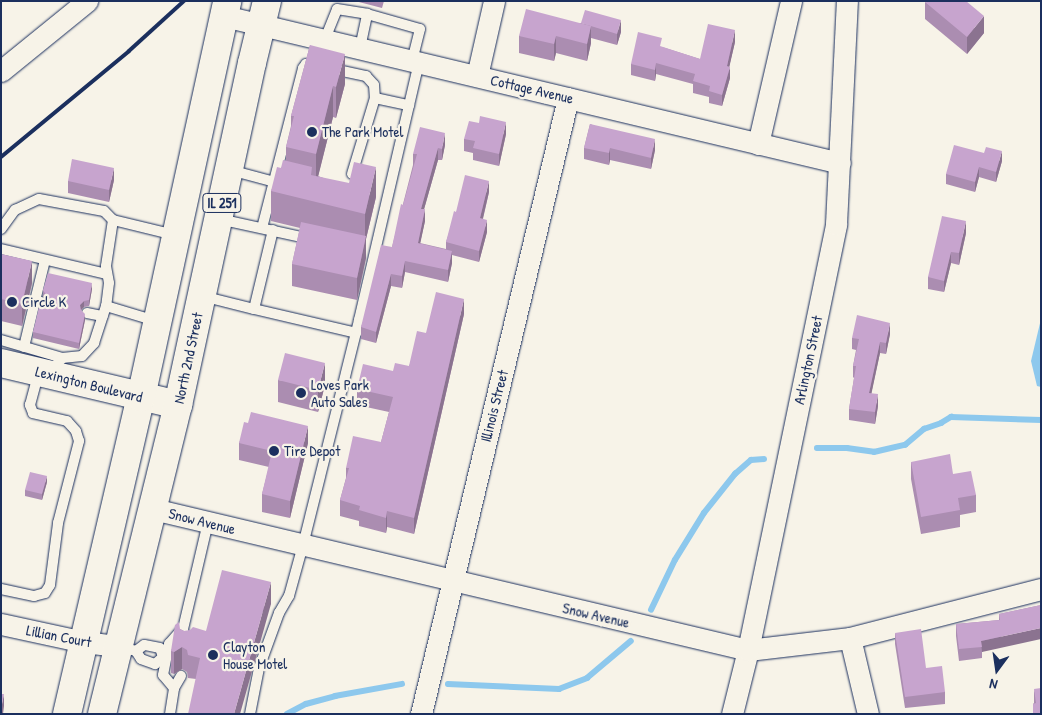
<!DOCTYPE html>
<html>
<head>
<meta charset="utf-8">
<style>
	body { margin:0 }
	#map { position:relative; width:1042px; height:715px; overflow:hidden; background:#f7f3e8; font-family:"Patrick Hand",sans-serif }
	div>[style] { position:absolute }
	.water>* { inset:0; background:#8dc8ed }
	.stream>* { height:5.5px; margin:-2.75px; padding:0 2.75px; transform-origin:2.75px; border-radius:2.75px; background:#8dc8ed }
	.roads { filter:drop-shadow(0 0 1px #1b2f5e) drop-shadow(0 0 1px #1b2f5e) }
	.lane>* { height:10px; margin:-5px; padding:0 5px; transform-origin:5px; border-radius:5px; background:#f7f3e8 }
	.street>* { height:21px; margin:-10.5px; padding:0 10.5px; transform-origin:10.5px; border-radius:10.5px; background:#f7f3e8 }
	.secondary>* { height:28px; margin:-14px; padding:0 14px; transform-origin:14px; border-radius:14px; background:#f7f3e8 }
	.primary>* { height:28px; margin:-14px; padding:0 14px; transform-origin:14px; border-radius:14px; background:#f7f3e8 }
	.rail>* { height:4px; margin:-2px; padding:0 2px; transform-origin:2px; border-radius:2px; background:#1b2f5e }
	.wall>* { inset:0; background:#ab8db1 }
	.shaded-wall>* { inset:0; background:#8b7390 }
	.building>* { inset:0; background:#c7a4ce }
	.dots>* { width:14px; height:14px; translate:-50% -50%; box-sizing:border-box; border:2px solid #f7f3e8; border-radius:50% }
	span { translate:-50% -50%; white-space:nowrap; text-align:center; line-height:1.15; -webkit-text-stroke:4.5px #f7f3e8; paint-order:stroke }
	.shield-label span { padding:1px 4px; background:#f7f3e8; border:1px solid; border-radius:4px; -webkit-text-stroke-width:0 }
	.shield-label { font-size:14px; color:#1b2f5e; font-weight:700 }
	.street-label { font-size:15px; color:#1b2f5e }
	.poi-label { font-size:15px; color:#1b2f5e }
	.left { translate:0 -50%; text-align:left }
	.frame { position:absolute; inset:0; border:2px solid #1b2f5e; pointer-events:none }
	.north { position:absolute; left:972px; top:645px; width:50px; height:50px; -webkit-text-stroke:4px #f7f3e8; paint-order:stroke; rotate:194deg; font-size:14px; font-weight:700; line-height:20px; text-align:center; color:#1b2f5e }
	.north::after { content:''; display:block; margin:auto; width:18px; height:22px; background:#1b2f5e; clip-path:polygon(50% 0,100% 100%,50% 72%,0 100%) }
</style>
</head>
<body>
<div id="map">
	<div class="water">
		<div style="clip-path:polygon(1041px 319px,1041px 387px,1037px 386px,1031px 361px)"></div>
	</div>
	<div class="stream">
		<div style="left:817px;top:448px;width:30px"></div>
		<div style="left:847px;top:448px;width:27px;rotate:8deg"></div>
		<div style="left:874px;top:452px;width:32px;rotate:-13deg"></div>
		<div style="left:905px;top:445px;width:25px;rotate:-40deg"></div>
		<div style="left:924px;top:429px;width:18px;rotate:-19deg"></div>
		<div style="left:941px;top:423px;width:12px;rotate:-31deg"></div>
		<div style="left:951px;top:417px;width:90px;rotate:1.9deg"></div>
		<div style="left:651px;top:610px;width:55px;rotate:-64.4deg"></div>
		<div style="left:675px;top:560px;width:55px;rotate:-58.3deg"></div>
		<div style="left:704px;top:513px;width:50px;rotate:-51.5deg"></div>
		<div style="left:735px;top:474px;width:21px;rotate:-41deg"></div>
		<div style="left:751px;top:460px;width:13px;rotate:-4deg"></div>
		<div style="left:448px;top:684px;width:111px;rotate:2.6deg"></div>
		<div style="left:559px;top:689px;width:30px;rotate:-21deg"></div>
		<div style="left:587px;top:678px;width:57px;rotate:-40.1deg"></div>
		<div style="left:287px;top:714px;width:21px;rotate:-28deg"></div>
		<div style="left:306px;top:704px;width:30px;rotate:-15deg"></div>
		<div style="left:335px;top:696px;width:68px;rotate:-10.2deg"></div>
	</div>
	<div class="roads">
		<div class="lane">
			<div style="left:325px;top:39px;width:32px;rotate:-68deg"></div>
			<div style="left:337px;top:9px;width:30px;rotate:9deg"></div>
			<div style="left:367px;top:14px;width:55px;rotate:15.8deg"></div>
			<div style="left:420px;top:29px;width:33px;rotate:104deg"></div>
			<div style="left:360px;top:48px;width:35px;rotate:-78deg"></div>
			<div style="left:333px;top:69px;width:34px;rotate:12deg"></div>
			<div style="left:366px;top:76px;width:12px;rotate:48deg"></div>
			<div style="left:374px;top:85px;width:13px;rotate:86deg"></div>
			<div style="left:230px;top:170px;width:58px;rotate:15deg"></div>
			<div style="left:352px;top:174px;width:79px;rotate:-73.2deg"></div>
			<div style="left:375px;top:98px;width:35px;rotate:12deg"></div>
			<div style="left:219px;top:219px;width:93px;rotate:12.4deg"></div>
			<div style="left:113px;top:220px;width:64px;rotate:13.6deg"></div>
			<div style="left:262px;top:228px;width:165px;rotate:-75.6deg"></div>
			<div style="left:303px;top:68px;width:5px;rotate:-53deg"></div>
			<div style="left:306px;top:64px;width:10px;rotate:6deg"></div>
			<div style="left:1px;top:229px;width:24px;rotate:-54deg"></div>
			<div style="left:15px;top:210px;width:26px;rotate:-25deg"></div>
			<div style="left:39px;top:199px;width:66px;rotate:10.5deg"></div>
			<div style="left:104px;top:211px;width:13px;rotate:45deg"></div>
			<div style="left:113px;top:220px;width:47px;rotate:98.7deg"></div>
			<div style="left:106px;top:266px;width:17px;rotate:80deg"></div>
			<div style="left:109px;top:283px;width:23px;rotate:97deg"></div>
			<div style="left:106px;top:306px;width:52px;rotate:16.7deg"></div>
			<div style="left:273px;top:230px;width:81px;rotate:103.5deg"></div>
			<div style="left:254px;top:309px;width:105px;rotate:13.2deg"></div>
			<div style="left:1px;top:249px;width:109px;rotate:13.3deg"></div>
			<div style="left:202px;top:296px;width:54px;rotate:14deg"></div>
			<div style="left:35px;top:301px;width:42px;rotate:-76.3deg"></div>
			<div style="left:87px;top:313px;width:16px;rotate:11deg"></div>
			<div style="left:1px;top:340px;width:64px;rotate:16.4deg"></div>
			<div style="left:24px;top:347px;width:47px;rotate:-76.6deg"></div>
			<div style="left:35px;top:301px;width:6px;rotate:9deg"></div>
			<div style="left:50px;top:372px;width:18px;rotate:-49deg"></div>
			<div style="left:62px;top:358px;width:20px;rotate:-6deg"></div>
			<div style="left:82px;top:356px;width:18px;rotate:-47deg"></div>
			<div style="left:94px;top:343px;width:39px;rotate:-72deg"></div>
			<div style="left:1px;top:589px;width:34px;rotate:12deg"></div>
			<div style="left:34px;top:596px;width:11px;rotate:-15deg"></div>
			<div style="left:45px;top:593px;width:9px;rotate:-58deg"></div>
			<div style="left:50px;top:585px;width:63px;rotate:-82.6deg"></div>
			<div style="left:58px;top:523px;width:85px;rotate:-75.6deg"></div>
			<div style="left:79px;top:441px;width:10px;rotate:-107deg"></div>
			<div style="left:76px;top:431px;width:13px;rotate:-132deg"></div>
			<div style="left:67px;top:421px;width:35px;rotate:-167deg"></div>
			<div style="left:33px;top:413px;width:9px;rotate:-111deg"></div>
			<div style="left:30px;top:405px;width:34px;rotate:-75deg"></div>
			<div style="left:185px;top:643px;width:14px;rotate:-98deg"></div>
			<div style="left:183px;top:629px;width:110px;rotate:-76.8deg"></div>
			<div style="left:121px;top:647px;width:16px;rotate:15deg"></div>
			<div style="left:136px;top:651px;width:9px;rotate:58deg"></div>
			<div style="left:141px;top:659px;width:15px;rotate:20deg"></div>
			<div style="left:155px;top:664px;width:11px;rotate:-41deg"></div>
			<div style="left:163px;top:657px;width:9px;rotate:-108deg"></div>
			<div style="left:160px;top:648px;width:16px;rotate:-169deg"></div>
			<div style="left:144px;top:645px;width:10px;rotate:143deg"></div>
			<div style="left:174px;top:688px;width:17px;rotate:-130deg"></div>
			<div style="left:163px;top:675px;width:32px;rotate:-79deg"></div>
			<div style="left:169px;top:644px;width:20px;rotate:-49deg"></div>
			<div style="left:170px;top:714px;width:26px;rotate:-81deg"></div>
			<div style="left:174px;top:688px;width:14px;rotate:-60deg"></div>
			<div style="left:250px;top:714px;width:47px;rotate:-78.9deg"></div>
			<div style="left:259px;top:668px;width:59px;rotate:-70deg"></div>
			<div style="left:279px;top:613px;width:20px;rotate:-60deg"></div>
			<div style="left:289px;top:596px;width:53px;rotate:-74.6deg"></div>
			<div style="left:303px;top:545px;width:232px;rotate:-76deg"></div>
			<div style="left:359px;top:320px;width:265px;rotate:-76.9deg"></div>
		</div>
		<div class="street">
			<div style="left:224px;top:16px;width:633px;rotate:13.42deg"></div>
			<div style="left:1px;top:71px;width:111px;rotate:-39.1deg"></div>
			<div style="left:477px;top:76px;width:77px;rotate:-77.2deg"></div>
			<div style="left:758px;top:144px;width:147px;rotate:-77deg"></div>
			<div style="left:153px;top:509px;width:611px;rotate:13.33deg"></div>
			<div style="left:748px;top:650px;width:103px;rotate:-6.7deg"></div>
			<div style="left:850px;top:638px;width:197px;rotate:-14.4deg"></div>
			<div style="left:1px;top:624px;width:85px;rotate:12.2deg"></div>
			<div style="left:84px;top:642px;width:34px;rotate:7deg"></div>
			<div style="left:850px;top:638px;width:78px;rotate:76.7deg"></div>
			<div style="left:421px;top:714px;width:633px;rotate:-76.58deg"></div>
			<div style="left:732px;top:714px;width:66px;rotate:-76deg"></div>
			<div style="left:748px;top:650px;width:435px;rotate:-78.3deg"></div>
			<div style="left:836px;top:224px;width:223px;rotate:-87.2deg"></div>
		</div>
		<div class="secondary">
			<div style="left:1px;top:363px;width:182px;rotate:13.3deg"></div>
		</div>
		<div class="primary">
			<div style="left:67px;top:714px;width:326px;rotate:-76.9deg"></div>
			<div style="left:141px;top:397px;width:405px;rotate:-77.7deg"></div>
			<div style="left:102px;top:714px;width:318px;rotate:-76.2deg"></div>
			<div style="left:178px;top:405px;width:350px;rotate:-77.8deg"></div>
			<div style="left:252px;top:63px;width:64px;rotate:-76.4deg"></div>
		</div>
	</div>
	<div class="rail">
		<div style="left:1px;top:157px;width:166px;rotate:-39.6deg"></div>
		<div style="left:129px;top:51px;width:74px;rotate:-42.3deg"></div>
	</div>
	<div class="wall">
		<div style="clip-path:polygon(355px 1px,384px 1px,382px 8px)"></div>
		<div style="clip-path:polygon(925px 2px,984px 33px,967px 54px,925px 19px)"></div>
		<div style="clip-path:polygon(581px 23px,621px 32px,617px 45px,591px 38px,591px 43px,587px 61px,556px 53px,554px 61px,519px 53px,519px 36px)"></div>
		<div style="clip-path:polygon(735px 42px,729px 67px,730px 78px,722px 106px,709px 103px,709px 97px,693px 93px,693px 84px,656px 74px,655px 81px,631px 75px,631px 64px,662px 47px,700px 59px)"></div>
		<div style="clip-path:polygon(310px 45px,345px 84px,336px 118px,333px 117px,318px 176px,376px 197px,366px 239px,366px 258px,357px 300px,292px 286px,292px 264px,300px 228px,271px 221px,271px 191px,281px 168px,286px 161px,286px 147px,291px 126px,291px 116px)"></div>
		<div style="clip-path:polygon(590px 124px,655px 150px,651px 169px,610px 160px,609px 165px,584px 159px,584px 148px)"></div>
		<div style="clip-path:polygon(506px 134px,499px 166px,473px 160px,473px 153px,464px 151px,464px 139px)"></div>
		<div style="clip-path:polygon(445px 145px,442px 160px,438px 160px,424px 209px,425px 221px,420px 243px,446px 249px,446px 242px,456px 212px,489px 192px,483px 219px,487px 232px,479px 262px,452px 255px,452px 263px,448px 282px,405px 272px,402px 288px,391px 286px,376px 343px,361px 339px,361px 327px,392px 247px,413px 165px,413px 154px)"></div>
		<div style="clip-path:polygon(1002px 161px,996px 182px,979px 177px,975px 192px,946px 184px,946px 174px)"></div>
		<div style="clip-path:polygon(114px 180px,109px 202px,68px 193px,68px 181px)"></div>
		<div style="clip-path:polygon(966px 233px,959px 265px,951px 263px,944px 292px,928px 289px,928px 277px)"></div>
		<div style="clip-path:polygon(1px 254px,32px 283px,22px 326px,1px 321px)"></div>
		<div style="clip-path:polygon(92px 289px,89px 306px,84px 307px,81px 310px,85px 320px,79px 349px,33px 338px,33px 332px,45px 299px,43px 296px,43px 290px)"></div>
		<div style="clip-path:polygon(464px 314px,414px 534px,387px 527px,386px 533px,359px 526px,359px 521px,340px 516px,340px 500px,346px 478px,346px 468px,381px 442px,389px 412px,357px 405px,357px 389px,393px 371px,409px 366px,426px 333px)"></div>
		<div style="clip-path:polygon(890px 334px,886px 354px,880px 353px,871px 394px,878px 406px,875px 424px,849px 420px,849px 409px,854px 378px,853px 377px,853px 366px,856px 350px,852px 349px,852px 338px)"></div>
		<div style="clip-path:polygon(278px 380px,325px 385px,318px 412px,278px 402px)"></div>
		<div style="clip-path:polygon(248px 423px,308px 443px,290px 518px,262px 512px,262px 494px,269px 467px,239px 460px,239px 443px)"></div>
		<div style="clip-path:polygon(911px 462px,953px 474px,976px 495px,976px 512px,960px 515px,960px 527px,921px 534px,911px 479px)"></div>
		<div style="clip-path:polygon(47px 482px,42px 500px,25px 496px,25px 490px)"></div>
		<div style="clip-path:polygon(271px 604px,196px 679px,188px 678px,187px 672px,182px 669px,174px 674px,171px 673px,171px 651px,180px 629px,184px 631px,206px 631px)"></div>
		<div style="clip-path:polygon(1041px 605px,982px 652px,982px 658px,959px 661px,956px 636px,956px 624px,999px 620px,999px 614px)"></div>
		<div style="clip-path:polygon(895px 633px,945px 692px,945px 704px,905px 708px,895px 644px)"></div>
		<div style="clip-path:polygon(1034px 689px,1041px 714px,1033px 714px,1033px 704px,1034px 703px)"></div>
	</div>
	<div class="shaded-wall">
		<div style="clip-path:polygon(984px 16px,984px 33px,967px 54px,967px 37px)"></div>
		<div style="clip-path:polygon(621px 20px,621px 32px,617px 45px,617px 34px)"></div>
		<div style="clip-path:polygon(591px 26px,591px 43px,587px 61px,587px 44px)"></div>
		<div style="clip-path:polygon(735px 30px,735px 42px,727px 77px,727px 66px)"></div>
		<div style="clip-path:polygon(556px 36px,556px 53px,554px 61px,554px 44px)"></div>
		<div style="clip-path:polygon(345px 54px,345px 84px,336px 118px,336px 87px)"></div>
		<div style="clip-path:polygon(656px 63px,656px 74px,655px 81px,655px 70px)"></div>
		<div style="clip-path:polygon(730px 67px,730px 78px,722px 106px,722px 95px)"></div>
		<div style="clip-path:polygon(333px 86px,333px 117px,316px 185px,316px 154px)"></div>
		<div style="clip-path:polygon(506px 122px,506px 134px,499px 166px,499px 154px)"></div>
		<div style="clip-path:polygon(445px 133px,445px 145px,442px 160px,442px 149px)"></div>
		<div style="clip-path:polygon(655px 139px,655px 150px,651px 169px,651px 158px)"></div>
		<div style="clip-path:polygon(438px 148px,438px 160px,421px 220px,421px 209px)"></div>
		<div style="clip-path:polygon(610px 148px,610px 160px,609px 165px,609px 153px)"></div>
		<div style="clip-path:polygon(1002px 151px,1002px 161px,996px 182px,996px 172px)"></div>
		<div style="clip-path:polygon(376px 167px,376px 197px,366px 239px,366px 258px,357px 300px,357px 278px,365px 241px,365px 214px)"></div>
		<div style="clip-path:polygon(979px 167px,979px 177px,975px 192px,975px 182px)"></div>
		<div style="clip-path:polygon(114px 168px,114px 180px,109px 202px,109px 190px)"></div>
		<div style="clip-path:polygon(489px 181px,489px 192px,480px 230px,480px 218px)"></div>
		<div style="clip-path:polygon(425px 209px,425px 221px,418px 254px,418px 243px)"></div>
		<div style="clip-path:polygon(487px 220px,487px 232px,479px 262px,479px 251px)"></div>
		<div style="clip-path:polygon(966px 221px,966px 233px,959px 265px,959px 253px)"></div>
		<div style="clip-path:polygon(452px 251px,452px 263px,448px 282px,448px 270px)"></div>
		<div style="clip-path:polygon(951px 252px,951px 263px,944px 292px,944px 281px)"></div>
		<div style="clip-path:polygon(32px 261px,32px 283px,22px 326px,22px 304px)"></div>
		<div style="clip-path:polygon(405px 261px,405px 272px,402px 288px,402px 276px)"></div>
		<div style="clip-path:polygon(391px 274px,391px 286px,376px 343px,376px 332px)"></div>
		<div style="clip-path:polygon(92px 283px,92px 289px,89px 306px,89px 300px)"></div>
		<div style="clip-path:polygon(464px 299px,464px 314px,414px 534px,414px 518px)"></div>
		<div style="clip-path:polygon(84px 301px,84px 307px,80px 311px,80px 305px)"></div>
		<div style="clip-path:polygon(85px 314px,85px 320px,79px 349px,79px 343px)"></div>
		<div style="clip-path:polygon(890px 323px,890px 334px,886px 354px,886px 343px)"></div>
		<div style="clip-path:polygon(880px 342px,880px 353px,869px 405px,869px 393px)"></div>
		<div style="clip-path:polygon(325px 363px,325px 385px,318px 412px,318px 390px)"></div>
		<div style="clip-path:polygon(878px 394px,878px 406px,875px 424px,875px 412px)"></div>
		<div style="clip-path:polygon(308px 426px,308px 443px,290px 518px,290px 501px)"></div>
		<div style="clip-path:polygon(47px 476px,47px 482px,42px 500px,42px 494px)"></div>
		<div style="clip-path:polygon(387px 511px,387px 527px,386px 533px,386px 518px)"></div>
		<div style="clip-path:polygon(271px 582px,271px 604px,240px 714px,234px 714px)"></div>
		<div style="clip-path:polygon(1041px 628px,1041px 639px,982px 652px,981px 641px)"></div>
		<div style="clip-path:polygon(182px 647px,182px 669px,174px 674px,174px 652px)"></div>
		<div style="clip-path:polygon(4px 694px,4px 706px,3px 714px,1px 714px,1px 709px)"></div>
	</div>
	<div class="building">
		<div style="clip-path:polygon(926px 1px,966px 1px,984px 16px,967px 37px,925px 2px)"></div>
		<div style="clip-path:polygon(526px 9px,591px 26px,587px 44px,556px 36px,554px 44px,519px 36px)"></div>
		<div style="clip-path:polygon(585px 10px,621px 20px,617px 34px,581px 23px)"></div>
		<div style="clip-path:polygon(708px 24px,735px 30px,727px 66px,730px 67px,722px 95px,709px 91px,710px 86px,693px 81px,695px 74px,656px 63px,655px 70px,631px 64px,638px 32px,662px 38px,660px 46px,700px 59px)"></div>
		<div style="clip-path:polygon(310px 45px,345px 54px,336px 87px,333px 86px,316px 154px,286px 147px,294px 116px,291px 116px)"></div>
		<div style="clip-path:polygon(480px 116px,506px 122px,499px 154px,473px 148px,475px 141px,464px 139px,469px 121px,479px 123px)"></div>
		<div style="clip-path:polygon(590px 124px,655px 139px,651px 158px,610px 148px,609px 153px,584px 148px)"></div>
		<div style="clip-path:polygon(420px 127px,445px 133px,442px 149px,438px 148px,421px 209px,425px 209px,418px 243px,452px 251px,448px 270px,405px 261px,402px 276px,391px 274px,376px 332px,361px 327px,381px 245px,392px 247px,401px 204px,403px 205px,417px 154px,413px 154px)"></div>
		<div style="clip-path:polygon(954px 145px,984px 153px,986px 147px,1002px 151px,996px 172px,979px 167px,975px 182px,946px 174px)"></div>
		<div style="clip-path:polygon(72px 159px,114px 168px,109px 190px,68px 181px)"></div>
		<div style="clip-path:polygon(283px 160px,312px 167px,311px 175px,349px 183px,354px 162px,376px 167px,365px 214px,271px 191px,277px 167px,281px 168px)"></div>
		<div style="clip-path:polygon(465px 175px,489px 181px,480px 218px,487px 220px,479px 251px,446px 242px,454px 211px,456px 212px)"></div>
		<div style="clip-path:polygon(942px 216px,966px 221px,959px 253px,951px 252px,944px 281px,928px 277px)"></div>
		<div style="clip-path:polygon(301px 222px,366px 236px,357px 278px,292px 264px)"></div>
		<div style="clip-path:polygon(1px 254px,32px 261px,22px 304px,1px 299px)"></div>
		<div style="clip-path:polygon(48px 273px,92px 283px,89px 300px,84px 301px,80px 305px,81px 310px,85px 314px,79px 343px,33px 332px,40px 303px,48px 298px,43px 290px)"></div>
		<div style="clip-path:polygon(436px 292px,464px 299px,414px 518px,387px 511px,386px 518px,359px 510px,360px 506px,340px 500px,349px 468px,346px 468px,353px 436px,381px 442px,393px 397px,357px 389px,363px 364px,393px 371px,395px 363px,409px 366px,417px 331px,426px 333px)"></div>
		<div style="clip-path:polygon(857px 315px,890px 323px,886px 343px,880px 342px,869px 393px,878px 394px,875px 412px,849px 409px,856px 366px,853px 366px,859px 339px,852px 338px)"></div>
		<div style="clip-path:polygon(285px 353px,325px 363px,318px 390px,278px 380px)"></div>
		<div style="clip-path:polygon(251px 412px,308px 426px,290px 501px,262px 494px,272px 451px,239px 443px,244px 422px,248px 423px)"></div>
		<div style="clip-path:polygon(950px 454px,953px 474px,971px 471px,976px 495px,958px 498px,960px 510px,921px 517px,911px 462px)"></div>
		<div style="clip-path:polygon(30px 472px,47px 476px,42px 494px,25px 490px)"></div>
		<div style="clip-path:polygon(222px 570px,271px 582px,234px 714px,188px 714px,200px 658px,188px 655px,187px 650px,182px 647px,174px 652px,171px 651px,175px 625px,179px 622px,180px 629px,184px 631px,190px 630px,193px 627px,206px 631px)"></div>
		<div style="clip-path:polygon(1041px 605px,1041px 628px,981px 641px,982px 647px,959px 649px,956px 624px,1000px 620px,999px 614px)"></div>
		<div style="clip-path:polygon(921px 629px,926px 668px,942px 666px,945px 692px,905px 697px,895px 633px)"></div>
		<div style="clip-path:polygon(1041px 688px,1041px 714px,1033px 714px,1033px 704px,1036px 703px,1034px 689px)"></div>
		<div style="clip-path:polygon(1px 694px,4px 694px,1px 709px)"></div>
	</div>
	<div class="dots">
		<div style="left:312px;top:132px;background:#1b2f5e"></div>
		<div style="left:12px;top:302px;background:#1b2f5e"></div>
		<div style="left:301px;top:393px;background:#1b2f5e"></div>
		<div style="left:274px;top:451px;background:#1b2f5e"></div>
		<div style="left:213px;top:655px;background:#1b2f5e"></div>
	</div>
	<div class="shield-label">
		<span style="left:222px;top:203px">IL 251</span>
	</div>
	<div class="street-label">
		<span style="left:532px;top:89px;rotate:13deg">Cottage Avenue</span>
		<span style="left:188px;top:358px;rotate:-78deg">North 2nd Street</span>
		<span style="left:808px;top:360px;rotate:-78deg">Arlington Street</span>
		<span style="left:89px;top:384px;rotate:14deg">Lexington Boulevard</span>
		<span style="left:494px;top:406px;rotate:-76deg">Illinois Street</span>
		<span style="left:202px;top:521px;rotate:14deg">Snow Avenue</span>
		<span style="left:596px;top:615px;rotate:13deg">Snow Avenue</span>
		<span style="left:59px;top:636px;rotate:11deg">Lillian Court</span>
	</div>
	<div class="poi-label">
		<span class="left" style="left:322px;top:132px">The Park Motel</span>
		<span class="left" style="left:22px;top:302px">Circle K</span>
		<span class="left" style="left:311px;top:393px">Loves Park<br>Auto Sales</span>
		<span class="left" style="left:284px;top:451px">Tire Depot</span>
		<span class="left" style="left:223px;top:655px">Clayton<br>House Motel</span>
	</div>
	<div class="frame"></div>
	<div class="north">N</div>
</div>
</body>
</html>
